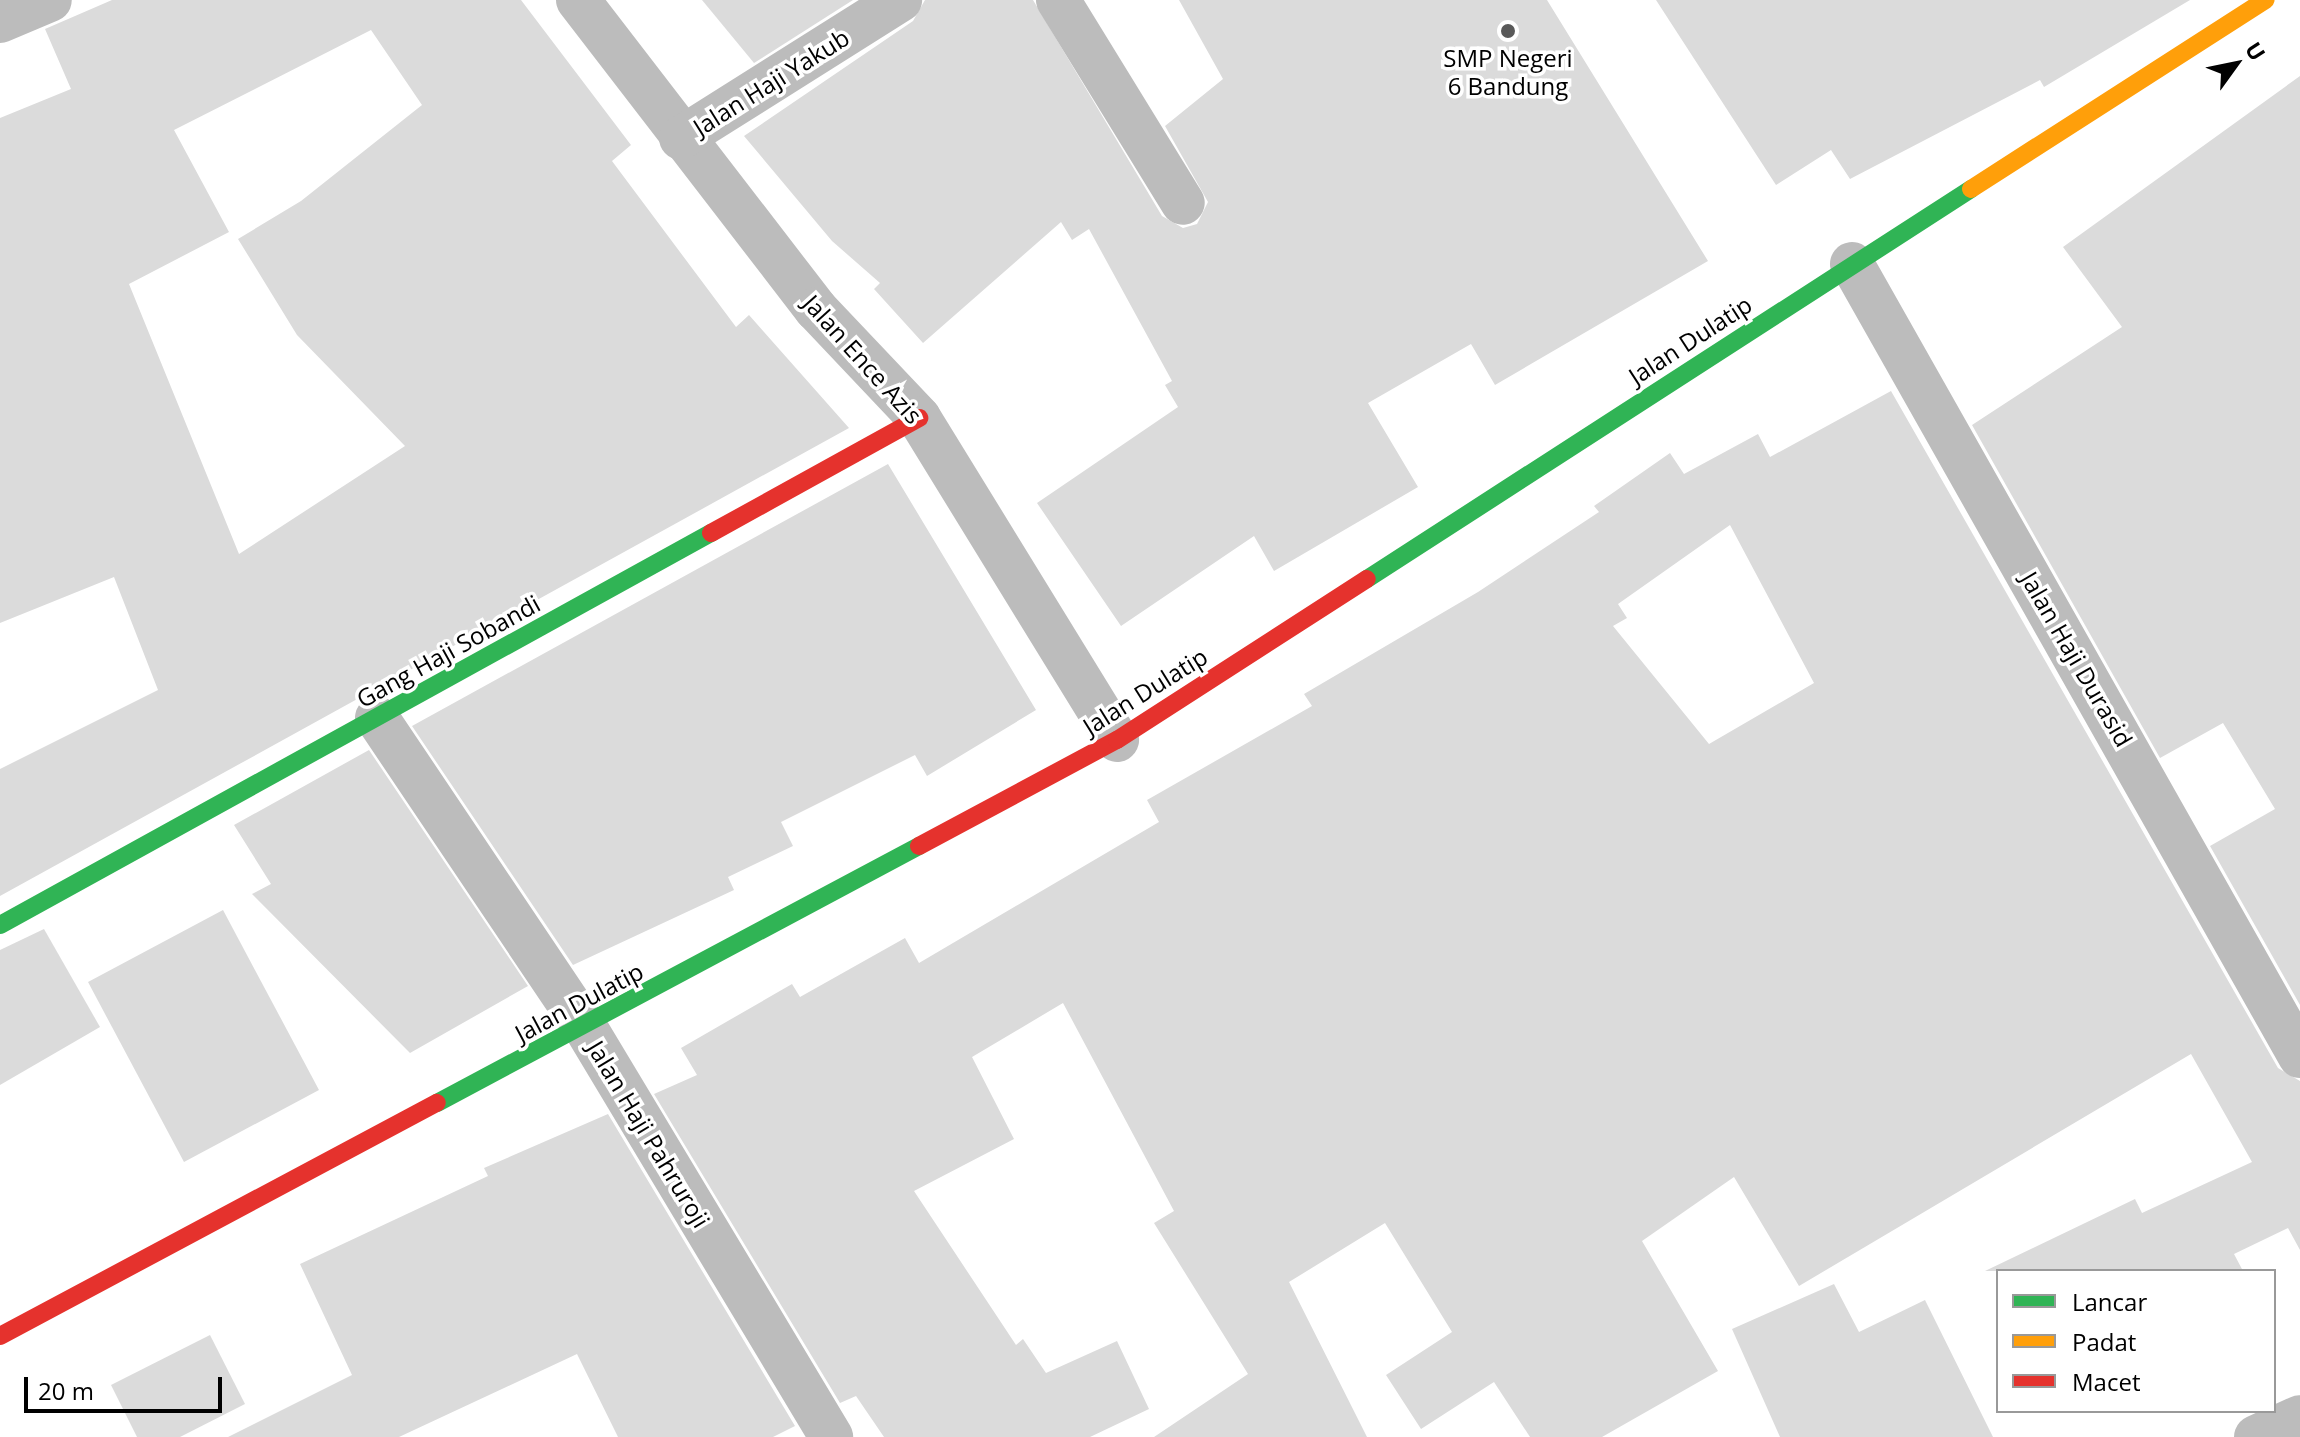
<!DOCTYPE html>
<html>
<head>
<meta charset="utf-8">
<style>
	body { margin:0 }
	#map { position:relative; width:2300px; height:1437px; overflow:hidden; background:#fff; font-family:"Open Sans",sans-serif }
	div>[style] { position:absolute }
	.building>* { inset:0; background:#dbdbdb }
	.street>* { height:44px; margin:-22px; padding:0 22px; transform-origin:22px; border-radius:22px; background:#bcbcbc }
	.fast>* { height:18px; margin:-9px; padding:0 9px; transform-origin:9px; border-radius:9px; background:#30b455 }
	.slow>* { height:18px; margin:-9px; padding:0 9px; transform-origin:9px; border-radius:9px; background:#ff9f0a }
	.jam>* { height:18px; margin:-9px; padding:0 9px; transform-origin:9px; border-radius:9px; background:#e5322d }
	.dots>* { width:22px; height:22px; translate:-50% -50%; box-sizing:border-box; border:4px solid #fff; border-radius:50% }
	span { translate:-50% -50%; white-space:nowrap; text-align:center; line-height:1.15; -webkit-text-stroke:7px #fff; paint-order:stroke }
	.poi-label { font-size:24px; color:#000 }
	.street-label { font-size:24px; color:#000 }
	.legend { position:absolute; left:1996px; top:1269px; width:280px; height:144px; box-sizing:border-box; background:#fff; border:2px solid #999; margin:0; padding:10px 14px; list-style:none; font-size:24px; color:#000 }
	.legend li { display:flex; align-items:center; gap:16px; height:40px }
	.legend b { width:40px; border:2px solid #999 }
	.north { position:absolute; left:2196px; top:24px; width:80px; height:80px; -webkit-text-stroke:6px #fff; paint-order:stroke; rotate:57deg; font-size:22px; font-weight:700; line-height:32px; text-align:center; color:#000 }
	.north::after { content:''; display:block; margin:auto; width:28px; height:36px; background:#000; clip-path:polygon(50% 0,100% 100%,50% 72%,0 100%) }
	.scale { position:absolute; left:24px; top:1377px; width:198px; height:36px; box-sizing:border-box; border:4px solid #000; border-top:0; padding-left:10px; font-size:24px; line-height:28px; white-space:nowrap; color:#000; -webkit-text-stroke:6px #fff; paint-order:stroke }
</style>
</head>
<body>
<div id="map">
	<div class="building">
		<div style="clip-path:polygon(evenodd,112px 0,521px 0,631px 145px,612px 161px,736px 327px,749px 315px,849px 428px,0 896px,0 769px,158px 690px,114px 577px,0 623px,0 118px,71px 89px,45px 29px,112px 0,371px 30px,422px 105px,301px 201px,238px 239px,297px 335px,405px 446px,239px 554px,129px 284px,229px 232px,174px 130px,371px 30px)"></div>
		<div style="clip-path:polygon(702px 0,853px 0,754px 63px)"></div>
		<div style="clip-path:polygon(925px 0,1033px 0,1162px 216px,1183px 228px,1197px 224px,1208px 202px,1165px 126px,1223px 79px,1179px 0,1547px 0,1708px 261px,1495px 385px,1471px 344px,1368px 403px,1418px 487px,1274px 571px,1254px 536px,1121px 626px,1037px 503px,1178px 407px,1165px 385px,1172px 381px,1089px 229px,1072px 240px,1061px 222px,923px 343px,874px 289px,880px 283px,832px 241px,744px 136px,913px 21px)"></div>
		<div style="clip-path:polygon(1656px 0,2190px 0,2044px 87px,2040px 80px,1850px 179px,1831px 150px,1776px 185px)"></div>
		<div style="clip-path:polygon(2300px 76px,2300px 1005px,2210px 846px,2275px 809px,2223px 723px,2160px 758px,1972px 425px,2122px 327px,2063px 247px)"></div>
		<div style="clip-path:polygon(evenodd,1891px 391px,2278px 1068px,2300px 1081px,2300px 1250px,2288px 1228px,2234px 1254px,2243px 1271px,1985px 1271px,2135px 1199px,2142px 1213px,2252px 1162px,2191px 1054px,1799px 1286px,1734px 1177px,1642px 1241px,1718px 1371px,1602px 1437px,1530px 1437px,1494px 1382px,1421px 1429px,1386px 1375px,1452px 1332px,1385px 1223px,1289px 1282px,1367px 1437px,1154px 1437px,1248px 1374px,1154px 1223px,1174px 1211px,1063px 1003px,972px 1057px,1014px 1139px,914px 1191px,1016px 1345px,1023px 1339px,1046px 1373px,1117px 1341px,1149px 1409px,1090px 1437px,884px 1437px,856px 1396px,840px 1403px,654px 1094px,697px 1075px,681px 1048px,792px 984px,800px 997px,905px 938px,919px 963px,1159px 822px,1147px 800px,1312px 706px,1304px 694px,1478px 592px,1599px 512px,1594px 506px,1670px 453px,1684px 474px,1758px 434px,1770px 457px,1891px 391px,1730px 525px,1814px 683px,1709px 744px,1613px 626px,1627px 618px,1618px 604px,1730px 525px)"></div>
		<div style="clip-path:polygon(888px 464px,1036px 710px,927px 776px,915px 755px,781px 822px,793px 846px,728px 877px,734px 890px,573px 965px,412px 726px)"></div>
		<div style="clip-path:polygon(369px 750px,528px 986px,410px 1053px,252px 894px,271px 884px,234px 825px)"></div>
		<div style="clip-path:polygon(223px 910px,319px 1090px,184px 1162px,88px 982px)"></div>
		<div style="clip-path:polygon(44px 929px,100px 1027px,0 1085px,0 950px)"></div>
		<div style="clip-path:polygon(608px 1114px,795px 1426px,773px 1437px,618px 1437px,577px 1354px,399px 1437px,228px 1437px,352px 1375px,300px 1264px,488px 1176px,484px 1168px)"></div>
		<div style="clip-path:polygon(1834px 1284px,1859px 1332px,1925px 1300px,1993px 1437px,1780px 1437px,1732px 1329px)"></div>
		<div style="clip-path:polygon(210px 1335px,245px 1404px,180px 1437px,137px 1437px,111px 1385px)"></div>
	</div>
	<div class="street">
		<div style="left:578px;top:0;width:390px;rotate:52.4deg"></div>
		<div style="left:816px;top:309px;width:150px;rotate:46.6deg"></div>
		<div style="left:919px;top:418px;width:378px;rotate:58.4deg"></div>
		<div style="left:1058px;top:0;width:238px;rotate:58.4deg"></div>
		<div style="left:0;top:21px;width:54px;rotate:-22.8deg"></div>
		<div style="left:681px;top:138px;width:259px;rotate:-32.2deg"></div>
		<div style="left:1852px;top:264px;width:910px;rotate:60.51deg"></div>
		<div style="left:377px;top:718px;width:372px;rotate:56.1deg"></div>
		<div style="left:585px;top:1027px;width:478px;rotate:59deg"></div>
		<div style="left:2256px;top:1437px;width:48px;rotate:-24.4deg"></div>
	</div>
	<div class="fast">
		<div style="left:1367px;top:579px;width:719px;rotate:-32.85deg"></div>
		<div style="left:0;top:925px;width:812px;rotate:-28.87deg"></div>
		<div style="left:437px;top:1103px;width:546px;rotate:-28.07deg"></div>
	</div>
	<div class="slow">
		<div style="left:1971px;top:189px;width:350px;rotate:-32.7deg"></div>
	</div>
	<div class="jam">
		<div style="left:711px;top:533px;width:238px;rotate:-28.9deg"></div>
		<div style="left:919px;top:846px;width:225px;rotate:-28.2deg"></div>
		<div style="left:1117px;top:740px;width:297px;rotate:-32.8deg"></div>
		<div style="left:0;top:1336px;width:495px;rotate:-28.1deg"></div>
	</div>
	<div class="dots">
		<div style="left:1508px;top:31px;background:#595959"></div>
	</div>
	<div class="poi-label">
		<span style="left:1508px;top:72px">SMP Negeri<br>6 Bandung</span>
	</div>
	<div class="street-label">
		<span style="left:771px;top:82px;rotate:-32deg">Jalan Haji Yakub</span>
		<span style="left:1690px;top:340px;rotate:-33deg">Jalan Dulatip</span>
		<span style="left:863px;top:359px;rotate:48deg">Jalan Ence Azis</span>
		<span style="left:448px;top:651px;rotate:-29deg">Gang Haji Sobandi</span>
		<span style="left:2077px;top:659px;rotate:60deg">Jalan Haji Durasid</span>
		<span style="left:1145px;top:691px;rotate:-32deg">Jalan Dulatip</span>
		<span style="left:579px;top:1002px;rotate:-28deg">Jalan Dulatip</span>
		<span style="left:649px;top:1134px;rotate:59deg">Jalan Haji Pahruroji</span>
	</div>
	<ul class="legend">
	<li><b style="height:10px;background:#30b455"></b>Lancar</li>
	<li><b style="height:10px;background:#ff9f0a"></b>Padat</li>
	<li><b style="height:10px;background:#e5322d"></b>Macet</li>
	</ul>
	<div class="north">U</div>
	<div class="scale">20 m</div>
</div>
</body>
</html>
